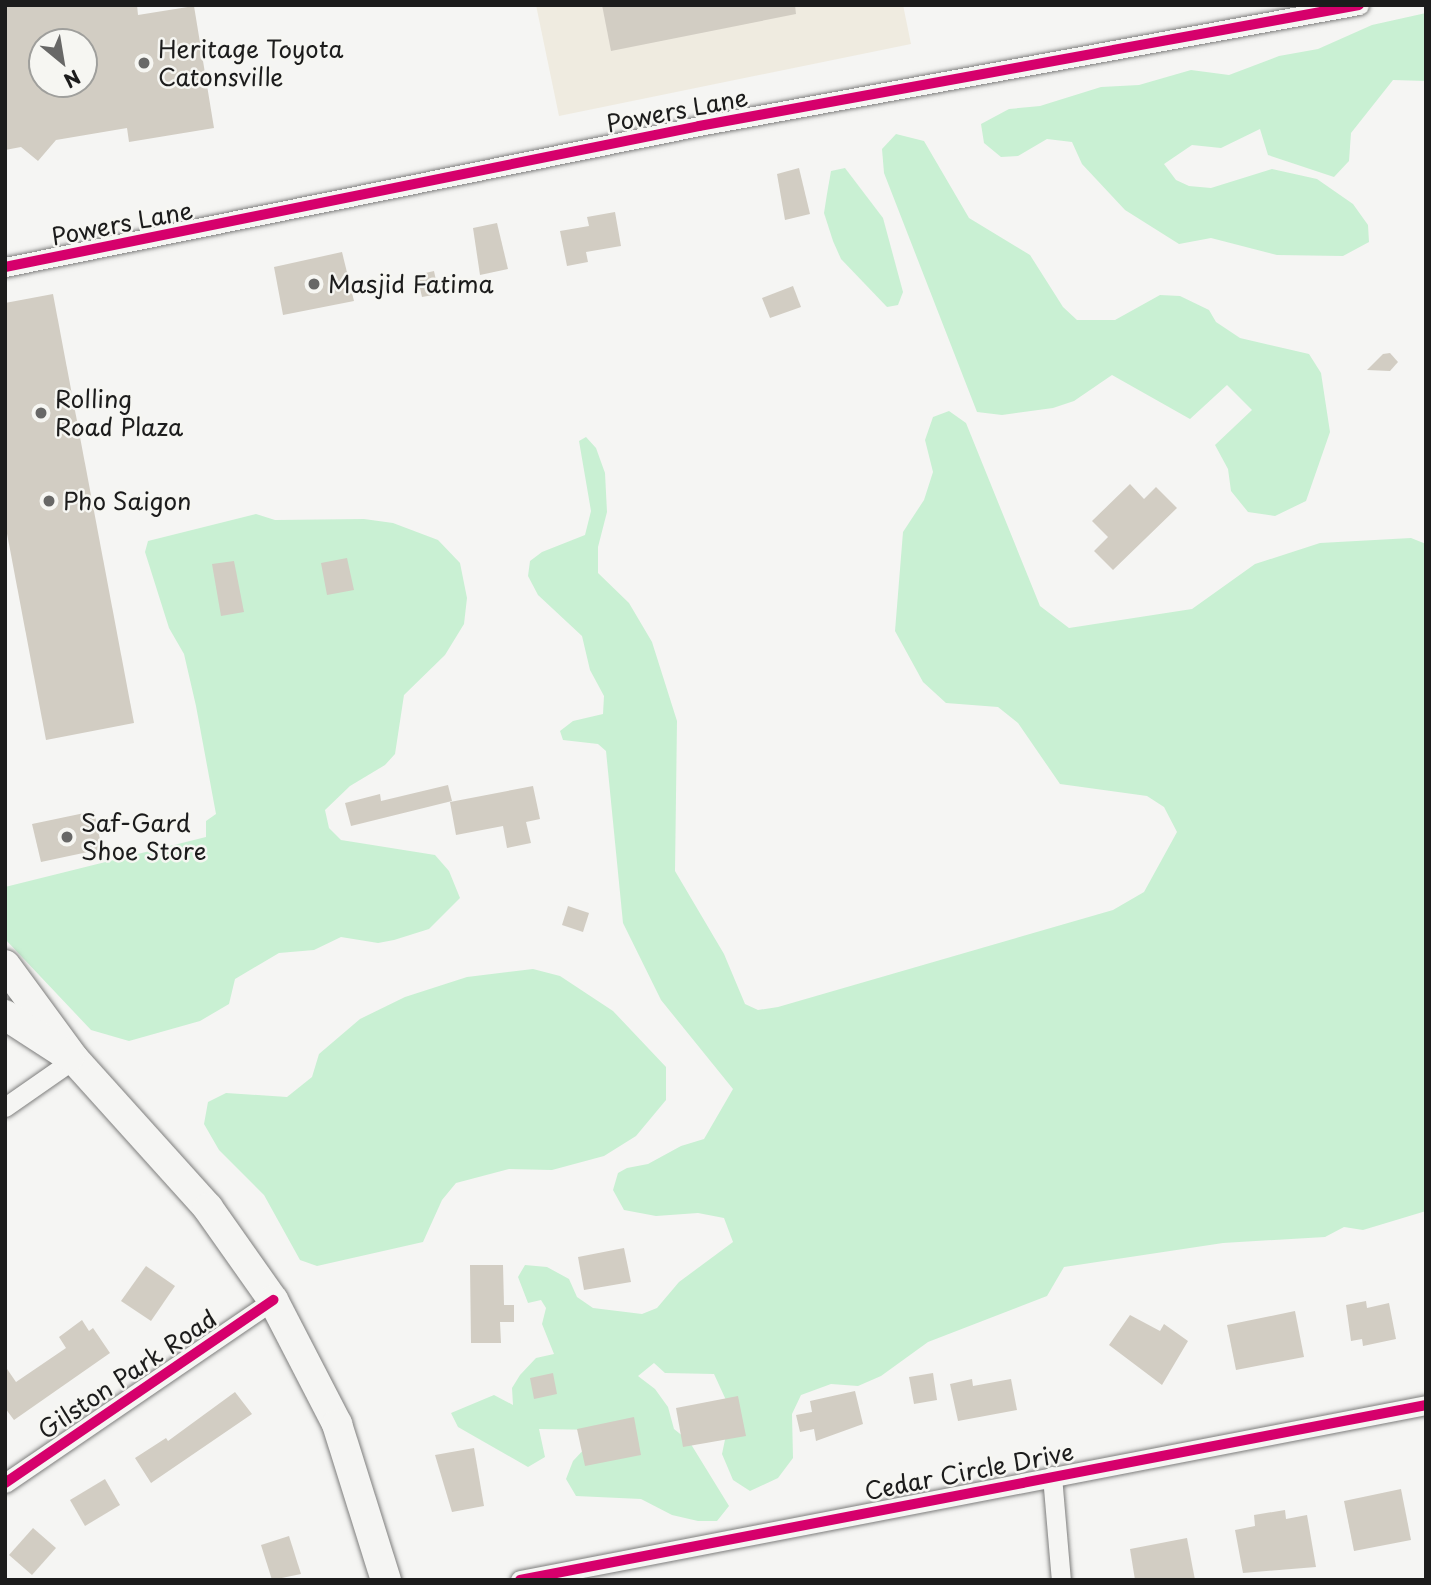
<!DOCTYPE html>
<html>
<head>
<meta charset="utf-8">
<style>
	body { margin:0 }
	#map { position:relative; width:1431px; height:1585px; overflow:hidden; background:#f5f5f3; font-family:"Playpen Sans",sans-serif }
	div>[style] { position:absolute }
	.built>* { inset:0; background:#efebe0 }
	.green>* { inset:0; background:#c9f0d3 }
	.building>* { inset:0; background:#d2cdc3 }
	.roads { filter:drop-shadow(0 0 2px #7e7e7d) drop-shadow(0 0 2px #7e7e7d) }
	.minor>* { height:19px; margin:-9.5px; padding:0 9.5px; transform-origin:9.5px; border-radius:9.5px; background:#f5f5f3 }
	.primary>* { height:30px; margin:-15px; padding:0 15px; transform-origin:15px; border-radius:15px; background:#f5f5f3 }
	.cycleway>* { height:10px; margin:-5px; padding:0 5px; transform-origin:5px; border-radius:5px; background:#d6006c }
	.dots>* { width:19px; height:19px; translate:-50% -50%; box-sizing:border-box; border:4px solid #f6f6f2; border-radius:50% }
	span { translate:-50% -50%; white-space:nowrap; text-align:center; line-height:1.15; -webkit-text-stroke:5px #f6f6f2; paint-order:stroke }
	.poi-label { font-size:24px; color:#1c1c1c }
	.left { translate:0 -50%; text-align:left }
	.street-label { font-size:24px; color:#1c1c1c }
	.frame { position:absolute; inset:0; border:7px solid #1c1c1c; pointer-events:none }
	.north { position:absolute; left:28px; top:28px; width:70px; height:70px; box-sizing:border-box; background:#f6f6f2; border:2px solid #9f9f9c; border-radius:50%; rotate:150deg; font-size:19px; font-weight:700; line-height:28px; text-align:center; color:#1c1c1c }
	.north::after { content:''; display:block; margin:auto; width:24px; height:32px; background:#686867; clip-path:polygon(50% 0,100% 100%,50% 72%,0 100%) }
</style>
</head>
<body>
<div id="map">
	<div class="built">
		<div style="clip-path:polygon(536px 5px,903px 5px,911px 44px,559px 116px)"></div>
	</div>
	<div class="green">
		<div style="clip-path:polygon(1426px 13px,1426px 81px,1393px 80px,1351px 133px,1349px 161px,1334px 177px,1268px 155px,1260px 129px,1221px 148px,1192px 145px,1164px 164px,1176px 180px,1189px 186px,1211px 188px,1272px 169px,1317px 179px,1353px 204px,1368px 225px,1369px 242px,1343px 256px,1277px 255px,1211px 238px,1179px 244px,1125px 210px,1082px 164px,1072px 142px,1047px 139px,1018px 156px,1001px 157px,984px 143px,981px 124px,1009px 109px,1040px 106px,1101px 87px,1139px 85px,1191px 70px,1229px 75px,1279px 56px,1318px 49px,1372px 25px)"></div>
		<div style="clip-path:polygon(896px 134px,924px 141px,969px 218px,1030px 255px,1063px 307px,1077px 320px,1115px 320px,1160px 295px,1180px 296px,1209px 310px,1216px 322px,1240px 338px,1309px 354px,1321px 373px,1330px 432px,1306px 501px,1275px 516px,1248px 512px,1231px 491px,1228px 469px,1215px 445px,1252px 410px,1227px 385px,1190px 419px,1112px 375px,1074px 401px,1053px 408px,1002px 415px,977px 412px,884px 173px,882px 149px)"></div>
		<div style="clip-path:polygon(845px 168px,883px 218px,903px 292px,898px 305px,887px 307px,841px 259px,833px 241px,824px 213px,827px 194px,831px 171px)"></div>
		<div style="clip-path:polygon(949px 411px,966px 423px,1040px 606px,1069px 628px,1192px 609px,1255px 564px,1320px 543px,1411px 538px,1426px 544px,1426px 1211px,1363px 1230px,1344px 1227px,1325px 1237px,1223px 1243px,1064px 1267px,1047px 1296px,928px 1342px,881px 1376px,858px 1386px,831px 1384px,801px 1395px,792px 1414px,793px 1458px,778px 1478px,750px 1491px,733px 1480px,722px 1454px,731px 1411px,714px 1374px,665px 1373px,654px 1363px,638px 1376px,655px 1389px,668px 1407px,674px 1429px,689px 1441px,729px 1506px,717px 1521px,698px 1521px,672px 1515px,641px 1499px,576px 1496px,566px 1479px,573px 1461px,602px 1430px,539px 1429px,545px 1457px,528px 1467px,458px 1427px,451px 1413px,494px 1395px,513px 1405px,512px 1388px,520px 1375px,536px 1358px,554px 1354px,542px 1324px,546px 1308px,541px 1300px,528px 1303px,518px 1277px,525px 1265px,547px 1267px,569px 1279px,577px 1297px,593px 1308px,642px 1314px,657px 1308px,679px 1282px,733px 1242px,724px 1218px,698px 1213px,656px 1216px,624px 1210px,613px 1190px,618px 1173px,627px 1168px,648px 1164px,681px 1146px,704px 1139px,733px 1089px,661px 1000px,623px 923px,606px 751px,598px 744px,563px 740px,560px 731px,573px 721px,603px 714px,604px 696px,590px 670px,582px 636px,538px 595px,528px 576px,530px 561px,542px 552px,585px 535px,591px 511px,579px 441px,586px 437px,596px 448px,605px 473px,607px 512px,598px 547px,598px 573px,629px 603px,652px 642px,677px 721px,675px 871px,724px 954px,745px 1004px,758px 1010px,778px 1007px,1113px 910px,1144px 892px,1177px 832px,1164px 807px,1147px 796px,1060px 784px,1018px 723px,998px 707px,946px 703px,923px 682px,895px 631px,903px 532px,924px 500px,933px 472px,925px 440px,933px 417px)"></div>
		<div style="clip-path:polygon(256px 514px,275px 520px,364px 519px,393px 523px,438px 540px,460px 563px,467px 598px,464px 624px,445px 655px,404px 695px,395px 754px,385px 765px,350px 786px,325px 810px,329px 828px,341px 840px,435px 855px,449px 871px,460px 898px,429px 929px,394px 940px,378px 943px,341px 937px,314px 950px,279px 953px,235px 979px,229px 1004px,200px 1021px,129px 1041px,91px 1030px,5px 939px,5px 887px,206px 837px,206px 821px,216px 814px,196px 706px,184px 654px,169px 628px,145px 552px,148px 541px)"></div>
		<div style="clip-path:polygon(533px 969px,560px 976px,613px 1011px,666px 1067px,666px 1100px,636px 1136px,604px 1156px,552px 1170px,509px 1169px,456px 1183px,442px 1200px,423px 1242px,317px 1266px,300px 1260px,264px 1195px,219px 1150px,204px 1124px,208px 1102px,226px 1093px,287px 1097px,312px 1077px,319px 1054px,360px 1019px,405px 997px,467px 977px)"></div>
	</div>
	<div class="building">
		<div style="clip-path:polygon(evenodd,5px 5px,137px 5px,138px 15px,194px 6px,214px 128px,129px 142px,127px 128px,56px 140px,38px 161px,21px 147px,5px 150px,5px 5px,42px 42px,84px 42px,84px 84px,42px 84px,42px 42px)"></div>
		<div style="clip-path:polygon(602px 5px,795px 5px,796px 14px,611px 51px)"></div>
		<div style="clip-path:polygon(799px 168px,810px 214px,785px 220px,777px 174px)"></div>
		<div style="clip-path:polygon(615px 212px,621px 246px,586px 252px,588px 262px,567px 266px,560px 231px,589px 226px,587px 217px)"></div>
		<div style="clip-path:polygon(497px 223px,508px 269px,480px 275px,473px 228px)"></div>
		<div style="clip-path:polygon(342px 252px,354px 301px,283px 315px,274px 267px)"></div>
		<div style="clip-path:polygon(434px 271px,439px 294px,422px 297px,417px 275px)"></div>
		<div style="clip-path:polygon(793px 286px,801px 307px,770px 318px,762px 298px)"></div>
		<div style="clip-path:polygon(53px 294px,134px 723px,46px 740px,5px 523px,5px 303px)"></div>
		<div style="clip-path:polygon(1390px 353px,1398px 362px,1390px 371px,1367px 370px,1383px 354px)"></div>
		<div style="clip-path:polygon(1130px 484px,1144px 499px,1156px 487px,1177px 508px,1113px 570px,1094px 551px,1108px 537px,1092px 521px)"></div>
		<div style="clip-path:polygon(347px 558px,354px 590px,327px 595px,321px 563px)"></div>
		<div style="clip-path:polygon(234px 561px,244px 612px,221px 616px,212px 564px)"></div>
		<div style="clip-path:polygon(448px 785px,452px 801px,351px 826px,345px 803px,380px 794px,381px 801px)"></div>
		<div style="clip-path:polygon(533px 786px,540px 819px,526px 822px,531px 843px,507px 848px,503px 826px,456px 835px,450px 802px)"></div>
		<div style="clip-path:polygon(94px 811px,102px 849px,41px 862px,32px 824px)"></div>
		<div style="clip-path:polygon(568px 906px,589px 913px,583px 932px,562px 925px)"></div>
		<div style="clip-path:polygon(624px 1248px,631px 1282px,584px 1290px,578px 1257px)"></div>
		<div style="clip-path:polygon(470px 1265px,503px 1265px,504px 1305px,514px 1305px,514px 1322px,500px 1322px,501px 1343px,471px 1343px)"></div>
		<div style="clip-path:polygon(146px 1266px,175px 1286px,151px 1321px,121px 1301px)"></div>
		<div style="clip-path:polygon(1366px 1301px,1367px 1308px,1389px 1303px,1396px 1339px,1363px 1346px,1362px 1339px,1351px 1341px,1346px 1305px)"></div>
		<div style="clip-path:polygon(1295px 1311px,1304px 1357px,1236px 1370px,1227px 1325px)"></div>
		<div style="clip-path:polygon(1130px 1315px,1160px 1331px,1164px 1324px,1188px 1341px,1162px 1385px,1109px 1345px)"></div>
		<div style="clip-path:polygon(82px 1320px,89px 1331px,93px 1328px,110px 1353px,14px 1420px,5px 1408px,5px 1366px,16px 1382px,66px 1348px,59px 1337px)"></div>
		<div style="clip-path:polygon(553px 1373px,557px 1394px,534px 1399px,530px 1378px)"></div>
		<div style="clip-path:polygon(933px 1373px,937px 1400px,914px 1404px,909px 1377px)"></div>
		<div style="clip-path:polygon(972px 1379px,973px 1386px,1011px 1379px,1017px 1410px,958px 1421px,950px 1384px)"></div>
		<div style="clip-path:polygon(855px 1391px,863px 1424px,816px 1441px,814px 1429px,800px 1432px,796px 1415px,812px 1412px,810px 1401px)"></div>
		<div style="clip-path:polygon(235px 1392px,252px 1414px,151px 1483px,135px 1458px,166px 1438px,168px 1441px)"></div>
		<div style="clip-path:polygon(738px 1396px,746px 1436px,683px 1447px,676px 1408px)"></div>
		<div style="clip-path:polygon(634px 1417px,641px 1455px,585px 1466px,577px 1429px)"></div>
		<div style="clip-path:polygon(474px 1448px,484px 1506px,452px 1512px,435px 1455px)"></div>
		<div style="clip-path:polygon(105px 1479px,120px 1505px,85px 1526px,70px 1500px)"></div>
		<div style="clip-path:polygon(1401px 1489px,1411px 1540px,1354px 1551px,1344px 1501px)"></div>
		<div style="clip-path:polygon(1285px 1510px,1286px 1519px,1307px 1515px,1316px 1567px,1243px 1573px,1235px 1530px,1255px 1526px,1254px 1515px)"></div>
		<div style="clip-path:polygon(33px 1528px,56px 1548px,32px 1575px,9px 1555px)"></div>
		<div style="clip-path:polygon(289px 1536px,301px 1574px,272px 1580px,261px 1545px)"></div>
		<div style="clip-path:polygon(1187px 1538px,1195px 1580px,1135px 1580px,1130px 1549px)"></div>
	</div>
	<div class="roads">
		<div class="minor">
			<div style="left:5px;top:267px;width:708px;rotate:-11.48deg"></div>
			<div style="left:699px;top:126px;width:671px;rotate:-10.39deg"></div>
			<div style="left:5px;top:1107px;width:84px;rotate:-34.8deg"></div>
			<div style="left:1052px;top:1476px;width:104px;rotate:85.1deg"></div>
			<div style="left:5px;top:1483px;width:325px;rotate:-34.3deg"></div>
			<div style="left:520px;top:1580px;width:923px;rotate:-10.93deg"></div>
		</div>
		<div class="primary">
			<div style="left:5px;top:965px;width:117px;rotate:53.7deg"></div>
			<div style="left:74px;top:1059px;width:200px;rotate:48deg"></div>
			<div style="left:208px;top:1208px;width:113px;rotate:54.8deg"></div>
			<div style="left:273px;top:1300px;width:140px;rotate:62.7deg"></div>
			<div style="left:337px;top:1424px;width:164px;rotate:72.6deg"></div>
			<div style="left:5px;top:1015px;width:77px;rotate:32.9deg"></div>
		</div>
	</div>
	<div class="cycleway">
		<div style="left:5px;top:267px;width:708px;rotate:-11.48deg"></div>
		<div style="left:699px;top:126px;width:671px;rotate:-10.39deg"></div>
		<div style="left:5px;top:1483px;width:325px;rotate:-34.3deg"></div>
		<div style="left:520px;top:1580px;width:923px;rotate:-10.93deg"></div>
	</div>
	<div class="dots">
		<div style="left:144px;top:63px;background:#686867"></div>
		<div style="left:314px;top:284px;background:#686867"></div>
		<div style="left:41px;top:413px;background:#686867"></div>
		<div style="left:49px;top:501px;background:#686867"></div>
		<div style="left:67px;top:837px;background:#686867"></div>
	</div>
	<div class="poi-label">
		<span class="left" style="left:158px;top:63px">Heritage Toyota<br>Catonsville</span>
		<span class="left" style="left:328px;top:284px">Masjid Fatima</span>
		<span class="left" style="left:55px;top:413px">Rolling<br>Road Plaza</span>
		<span class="left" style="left:63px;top:501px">Pho Saigon</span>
		<span class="left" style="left:81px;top:837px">Saf-Gard<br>Shoe Store</span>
	</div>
	<div class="street-label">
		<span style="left:677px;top:110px;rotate:-11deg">Powers Lane</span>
		<span style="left:122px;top:223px;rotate:-11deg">Powers Lane</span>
		<span style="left:127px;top:1374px;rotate:-34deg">Gilston Park Road</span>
		<span style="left:969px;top:1471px;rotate:-11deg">Cedar Circle Drive</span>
	</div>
	<div class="frame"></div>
	<div class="north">N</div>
</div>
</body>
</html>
